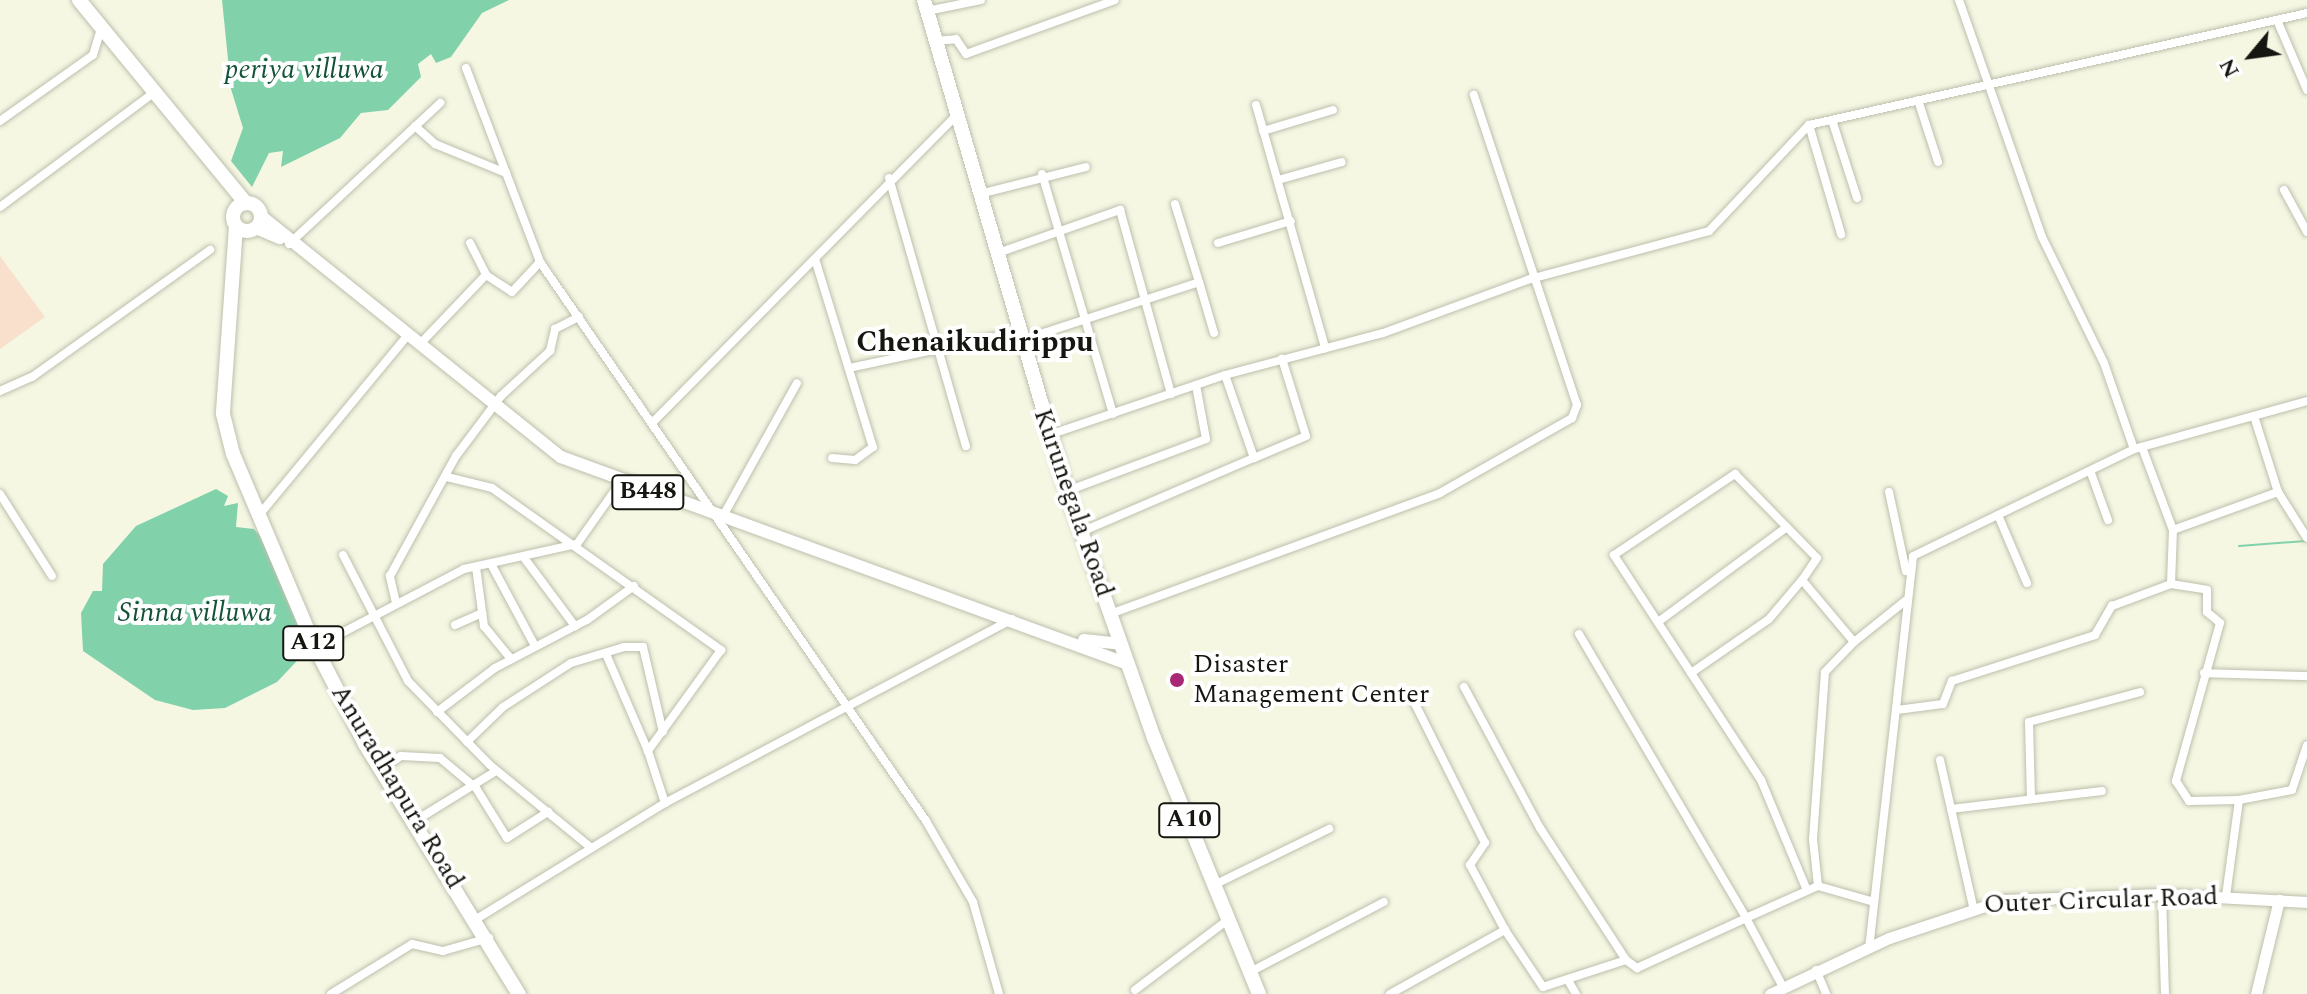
<!DOCTYPE html>
<html>
<head>
<meta charset="utf-8">
<style>
	body { margin:0 }
	#map { position:relative; width:2307px; height:994px; overflow:hidden; background:#f5f7e3; font-family:Spectral,serif }
	div>[style] { position:absolute }
	.green>* { inset:0; background:#f8e0cc }
	.water>* { inset:0; background:#81d2aa }
	.stream>* { height:2px; margin:-1px; padding:0 1px; transform-origin:1px; border-radius:1px; background:#81d2aa }
	.roads { filter:drop-shadow(0 0 2px #bdbfac) drop-shadow(0 0 2px #bdbfac) }
	.street>* { height:8px; margin:-4px; padding:0 4px; transform-origin:4px; border-radius:4px; background:#fff }
	.secondary>* { height:11px; margin:-5.5px; padding:0 5.5px; transform-origin:5.5px; border-radius:5.5px; background:#fff }
	.primary>* { height:12px; margin:-6px; padding:0 6px; transform-origin:6px; border-radius:6px; background:#fff }
	.highway>* { height:14px; margin:-7px; padding:0 7px; transform-origin:7px; border-radius:7px; background:#fff }
	.highway>.ring { margin:-7px; padding:0; box-sizing:content-box; background:none; border:14px solid #fff; border-radius:50% }
	.dots>* { width:22px; height:22px; translate:-50% -50%; box-sizing:border-box; border:4px solid #fff; border-radius:50% }
	span { translate:-50% -50%; white-space:nowrap; text-align:center; line-height:1.15; -webkit-text-stroke:8px #fff; paint-order:stroke }
	.shield-label span { padding:2px 6px; background:#fff; border:2px solid; border-radius:6px; -webkit-text-stroke-width:0 }
	.shield-label { font-size:24px; color:#161610; font-weight:700 }
	.street-label { font-size:26px; color:#161610 }
	.poi-label { font-size:26px; color:#161610 }
	.left { translate:0 -50%; text-align:left }
	.water-label { font-size:28px; color:#145339; font-style:italic }
	.quarter-label { font-size:30px; color:#161610; font-weight:700 }
	.north { position:absolute; left:2211px; top:16px; width:80px; height:80px; -webkit-text-stroke:6px #fff; paint-order:stroke; rotate:241deg; font-size:22px; font-weight:700; line-height:32px; text-align:center; color:#161610 }
	.north::after { content:''; display:block; margin:auto; width:28px; height:36px; background:#161610; clip-path:polygon(50% 0,100% 100%,50% 72%,0 100%) }
</style>
</head>
<body>
<div id="map">
	<div class="green">
		<div style="clip-path:polygon(0 256px,45px 317px,0 349px)"></div>
	</div>
	<div class="water">
		<div style="clip-path:polygon(222px 0,509px 0,482px 13px,451px 57px,436px 63px,431px 54px,418px 64px,421px 77px,388px 110px,361px 113px,340px 138px,281px 167px,283px 151px,269px 153px,252px 187px,231px 161px,243px 128px,231px 89px)"></div>
		<div style="clip-path:polygon(216px 489px,228px 496px,224px 506px,238px 503px,236px 527px,254px 529px,265px 541px,311px 646px,277px 682px,225px 708px,193px 710px,155px 700px,83px 651px,81px 613px,93px 591px,102px 591px,103px 564px,136px 526px)"></div>
	</div>
	<div class="stream">
		<div style="left:2239px;top:546px;width:67px;rotate:-4.3deg"></div>
	</div>
	<div class="roads">
		<div class="street">
			<div style="left:1959px;top:0;width:251px;rotate:70.7deg"></div>
			<div style="left:2042px;top:237px;width:140px;rotate:63.8deg"></div>
			<div style="left:2104px;top:363px;width:91px;rotate:70.8deg"></div>
			<div style="left:927px;top:11px;width:55px;rotate:-11.5deg"></div>
			<div style="left:2277px;top:20px;width:76px;rotate:66.8deg"></div>
			<div style="left:935px;top:41px;width:21px;rotate:-5deg"></div>
			<div style="left:956px;top:39px;width:18px;rotate:56deg"></div>
			<div style="left:966px;top:54px;width:158px;rotate:-19.9deg"></div>
			<div style="left:466px;top:68px;width:208px;rotate:69.1deg"></div>
			<div style="left:540px;top:262px;width:679px;rotate:55.37deg"></div>
			<div style="left:926px;top:821px;width:94px;rotate:59.9deg"></div>
			<div style="left:973px;top:902px;width:96px;rotate:74.2deg"></div>
			<div style="left:1918px;top:100px;width:65px;rotate:72.1deg"></div>
			<div style="left:1256px;top:105px;width:253px;rotate:74.1deg"></div>
			<div style="left:1832px;top:120px;width:82px;rotate:72.2deg"></div>
			<div style="left:0;top:121px;width:114px;rotate:-35.4deg"></div>
			<div style="left:93px;top:55px;width:28px;rotate:-73deg"></div>
			<div style="left:1809px;top:125px;width:114px;rotate:73.6deg"></div>
			<div style="left:415px;top:126px;width:27px;rotate:42deg"></div>
			<div style="left:435px;top:144px;width:77px;rotate:22.2deg"></div>
			<div style="left:1263px;top:131px;width:73px;rotate:-16.7deg"></div>
			<div style="left:1042px;top:174px;width:250px;rotate:73.5deg"></div>
			<div style="left:889px;top:178px;width:279px;rotate:74deg"></div>
			<div style="left:1278px;top:180px;width:66px;rotate:-15.7deg"></div>
			<div style="left:2284px;top:190px;width:48px;rotate:61.3deg"></div>
			<div style="left:980px;top:194px;width:109px;rotate:-14.3deg"></div>
			<div style="left:1175px;top:204px;width:82px;rotate:72.9deg"></div>
			<div style="left:0;top:207px;width:189px;rotate:-36.6deg"></div>
			<div style="left:470px;top:243px;width:36px;rotate:63deg"></div>
			<div style="left:1218px;top:243px;width:76px;rotate:-16.8deg"></div>
			<div style="left:289px;top:244px;width:207px;rotate:-43deg"></div>
			<div style="left:995px;top:254px;width:133px;rotate:-19.4deg"></div>
			<div style="left:1120px;top:210px;width:191px;rotate:74.5deg"></div>
			<div style="left:815px;top:259px;width:197px;rotate:72.9deg"></div>
			<div style="left:873px;top:447px;width:22px;rotate:144deg"></div>
			<div style="left:855px;top:460px;width:23px;rotate:-175deg"></div>
			<div style="left:1022px;top:340px;width:186px;rotate:-18.1deg"></div>
			<div style="left:1199px;top:282px;width:53px;rotate:73.6deg"></div>
			<div style="left:419px;top:345px;width:97px;rotate:-46.3deg"></div>
			<div style="left:486px;top:275px;width:31px;rotate:33deg"></div>
			<div style="left:512px;top:292px;width:41px;rotate:-47deg"></div>
			<div style="left:849px;top:368px;width:173px;rotate:-12deg"></div>
			<div style="left:1225px;top:375px;width:88px;rotate:70.7deg"></div>
			<div style="left:1254px;top:458px;width:56px;rotate:-22.9deg"></div>
			<div style="left:1306px;top:436px;width:81px;rotate:-107.3deg"></div>
			<div style="left:0;top:391px;width:35px;rotate:-24deg"></div>
			<div style="left:32px;top:377px;width:219px;rotate:-35.5deg"></div>
			<div style="left:2254px;top:416px;width:80px;rotate:72.5deg"></div>
			<div style="left:2278px;top:492px;width:54px;rotate:57.8deg"></div>
			<div style="left:653px;top:422px;width:431px;rotate:-45.3deg"></div>
			<div style="left:1049px;top:435px;width:186px;rotate:-18.8deg"></div>
			<div style="left:1225px;top:375px;width:163px;rotate:-14.9deg"></div>
			<div style="left:1383px;top:333px;width:157px;rotate:-20.2deg"></div>
			<div style="left:1530px;top:279px;width:185px;rotate:-15deg"></div>
			<div style="left:1709px;top:231px;width:146px;rotate:-46.7deg"></div>
			<div style="left:1809px;top:125px;width:510px;rotate:-12.67deg"></div>
			<div style="left:2091px;top:473px;width:50px;rotate:70.1deg"></div>
			<div style="left:447px;top:477px;width:46px;rotate:13.7deg"></div>
			<div style="left:492px;top:488px;width:281px;rotate:35.3deg"></div>
			<div style="left:721px;top:650px;width:125px;rotate:125.9deg"></div>
			<div style="left:648px;top:751px;width:55px;rotate:71.9deg"></div>
			<div style="left:1067px;top:491px;width:148px;rotate:-20.5deg"></div>
			<div style="left:1206px;top:439px;width:55px;rotate:-100.5deg"></div>
			<div style="left:1889px;top:492px;width:81px;rotate:77.9deg"></div>
			<div style="left:0;top:494px;width:97px;rotate:57.6deg"></div>
			<div style="left:259px;top:515px;width:232px;rotate:-50.4deg"></div>
			<div style="left:1998px;top:515px;width:74px;rotate:66.9deg"></div>
			<div style="left:723px;top:516px;width:152px;rotate:-60.9deg"></div>
			<div style="left:2173px;top:530px;width:112px;rotate:-19.9deg"></div>
			<div style="left:1081px;top:532px;width:188px;rotate:-23.2deg"></div>
			<div style="left:343px;top:555px;width:142px;rotate:62.7deg"></div>
			<div style="left:408px;top:681px;width:117px;rotate:45.7deg"></div>
			<div style="left:490px;top:765px;width:128px;rotate:39.3deg"></div>
			<div style="left:525px;top:559px;width:84px;rotate:53.3deg"></div>
			<div style="left:491px;top:564px;width:93px;rotate:61.8deg"></div>
			<div style="left:476px;top:567px;width:60px;rotate:82.3deg"></div>
			<div style="left:484px;top:626px;width:43px;rotate:50.7deg"></div>
			<div style="left:2171px;top:584px;width:36px;rotate:9deg"></div>
			<div style="left:2207px;top:590px;width:22px;rotate:90deg"></div>
			<div style="left:2207px;top:612px;width:17px;rotate:40deg"></div>
			<div style="left:2220px;top:623px;width:164px;rotate:105.6deg"></div>
			<div style="left:2176px;top:781px;width:24px;rotate:57deg"></div>
			<div style="left:2189px;top:801px;width:50px;rotate:-1.1deg"></div>
			<div style="left:2239px;top:800px;width:97px;rotate:97.7deg"></div>
			<div style="left:396px;top:603px;width:28px;rotate:-103deg"></div>
			<div style="left:390px;top:576px;width:137px;rotate:-61.2deg"></div>
			<div style="left:456px;top:456px;width:75px;rotate:-53.1deg"></div>
			<div style="left:501px;top:396px;width:67px;rotate:-42.6deg"></div>
			<div style="left:550px;top:351px;width:23px;rotate:-77deg"></div>
			<div style="left:555px;top:329px;width:27px;rotate:-27deg"></div>
			<div style="left:1110px;top:614px;width:351px;rotate:-20.1deg"></div>
			<div style="left:1440px;top:493px;width:152px;rotate:-29.6deg"></div>
			<div style="left:1572px;top:418px;width:14px;rotate:-69deg"></div>
			<div style="left:1577px;top:405px;width:327px;rotate:-108.4deg"></div>
			<div style="left:1658px;top:622px;width:160px;rotate:-36.4deg"></div>
			<div style="left:455px;top:625px;width:30px;rotate:-24deg"></div>
			<div style="left:1579px;top:634px;width:329px;rotate:59.5deg"></div>
			<div style="left:1746px;top:918px;width:79px;rotate:-24deg"></div>
			<div style="left:1818px;top:886px;width:58px;rotate:15.9deg"></div>
			<div style="left:315px;top:647px;width:168px;rotate:-27.6deg"></div>
			<div style="left:464px;top:569px;width:116px;rotate:-12.5deg"></div>
			<div style="left:577px;top:544px;width:75px;rotate:-54.8deg"></div>
			<div style="left:606px;top:654px;width:106px;rotate:66.6deg"></div>
			<div style="left:1691px;top:673px;width:95px;rotate:-34.7deg"></div>
			<div style="left:1769px;top:619px;width:51px;rotate:-49.8deg"></div>
			<div style="left:2204px;top:673px;width:103px;rotate:1.7deg"></div>
			<div style="left:1464px;top:687px;width:160px;rotate:61.7deg"></div>
			<div style="left:1540px;top:828px;width:158px;rotate:56.9deg"></div>
			<div style="left:1626px;top:960px;width:87px;rotate:162deg"></div>
			<div style="left:1543px;top:987px;width:69px;rotate:-123.7deg"></div>
			<div style="left:1897px;top:710px;width:46px;rotate:-7.4deg"></div>
			<div style="left:1943px;top:704px;width:25px;rotate:-69deg"></div>
			<div style="left:1952px;top:681px;width:150px;rotate:-17.8deg"></div>
			<div style="left:2095px;top:635px;width:34px;rotate:-60deg"></div>
			<div style="left:2112px;top:606px;width:63px;rotate:-20.4deg"></div>
			<div style="left:2171px;top:584px;width:54px;rotate:-87.9deg"></div>
			<div style="left:2173px;top:530px;width:89px;rotate:-110.5deg"></div>
			<div style="left:437px;top:712px;width:73px;rotate:-37.2deg"></div>
			<div style="left:495px;top:668px;width:104px;rotate:-27.6deg"></div>
			<div style="left:587px;top:620px;width:58px;rotate:-35.9deg"></div>
			<div style="left:467px;top:742px;width:50px;rotate:-44.2deg"></div>
			<div style="left:503px;top:707px;width:81px;rotate:-32.9deg"></div>
			<div style="left:571px;top:663px;width:55px;rotate:-16.8deg"></div>
			<div style="left:624px;top:647px;width:19px"></div>
			<div style="left:643px;top:647px;width:87px;rotate:76.8deg"></div>
			<div style="left:1940px;top:760px;width:150px;rotate:77.3deg"></div>
			<div style="left:381px;top:769px;width:24px;rotate:-33deg"></div>
			<div style="left:401px;top:756px;width:39px;rotate:3deg"></div>
			<div style="left:440px;top:758px;width:47px;rotate:39.8deg"></div>
			<div style="left:476px;top:788px;width:59px;rotate:58.2deg"></div>
			<div style="left:507px;top:838px;width:49px;rotate:-32.4deg"></div>
			<div style="left:2031px;top:799px;width:77px;rotate:-91.5deg"></div>
			<div style="left:2029px;top:722px;width:115px;rotate:-15.1deg"></div>
			<div style="left:2239px;top:800px;width:54px;rotate:-10.7deg"></div>
			<div style="left:2292px;top:790px;width:47px;rotate:-71.6deg"></div>
			<div style="left:1951px;top:809px;width:152px;rotate:-6.8deg"></div>
			<div style="left:415px;top:821px;width:95px;rotate:-31.7deg"></div>
			<div style="left:1216px;top:884px;width:126px;rotate:-26deg"></div>
			<div style="left:1818px;top:886px;width:47px;rotate:-96.1deg"></div>
			<div style="left:1813px;top:839px;width:167px;rotate:-85.9deg"></div>
			<div style="left:1825px;top:672px;width:42px;rotate:-46deg"></div>
			<div style="left:1806px;top:888px;width:117px;rotate:-112.6deg"></div>
			<div style="left:1761px;top:780px;width:269px;rotate:-123.2deg"></div>
			<div style="left:1614px;top:555px;width:146px;rotate:-33.8deg"></div>
			<div style="left:1735px;top:474px;width:117px;rotate:45.7deg"></div>
			<div style="left:1817px;top:558px;width:27px;rotate:124deg"></div>
			<div style="left:1802px;top:580px;width:81px;rotate:50deg"></div>
			<div style="left:1854px;top:642px;width:65px;rotate:-38.8deg"></div>
			<div style="left:2162px;top:894px;width:100px;rotate:88.3deg"></div>
			<div style="left:478px;top:918px;width:220px;rotate:-31.6deg"></div>
			<div style="left:665px;top:803px;width:393px;rotate:-27.9deg"></div>
			<div style="left:1869px;top:949px;width:395px;rotate:-83.6deg"></div>
			<div style="left:1913px;top:556px;width:246px;rotate:-25.8deg"></div>
			<div style="left:2134px;top:449px;width:180px;rotate:-15.5deg"></div>
			<div style="left:1626px;top:960px;width:14px;rotate:36deg"></div>
			<div style="left:1637px;top:968px;width:120px;rotate:-24.6deg"></div>
			<div style="left:1746px;top:918px;width:78px;rotate:61.8deg"></div>
			<div style="left:1816px;top:970px;width:26px;rotate:67deg"></div>
			<div style="left:1250px;top:972px;width:151px;rotate:-27.6deg"></div>
			<div style="left:1569px;top:982px;width:14px;rotate:60deg"></div>
			<div style="left:1135px;top:990px;width:118px;rotate:-37.1deg"></div>
			<div style="left:331px;top:994px;width:95px;rotate:-31.7deg"></div>
			<div style="left:412px;top:944px;width:32px;rotate:13deg"></div>
			<div style="left:443px;top:951px;width:48px;rotate:-15.8deg"></div>
			<div style="left:1390px;top:994px;width:132px;rotate:-29.1deg"></div>
			<div style="left:1505px;top:930px;width:74px;rotate:-118.3deg"></div>
			<div style="left:1470px;top:865px;width:27px;rotate:-56deg"></div>
			<div style="left:1485px;top:843px;width:156px;rotate:-116.7deg"></div>
		</div>
		<div class="secondary">
			<div style="left:1770px;top:994px;width:132px;rotate:-25.2deg"></div>
			<div style="left:1889px;top:938px;width:120px;rotate:-18.4deg"></div>
			<div style="left:2003px;top:900px;width:159px;rotate:-2.2deg"></div>
			<div style="left:2162px;top:894px;width:145px;rotate:3.2deg"></div>
			<div style="left:2256px;top:994px;width:97px;rotate:-76.3deg"></div>
		</div>
		<div class="primary">
			<div style="left:261px;top:216px;width:385px;rotate:38.8deg"></div>
			<div style="left:561px;top:457px;width:604px;rotate:20.06deg"></div>
			<div style="left:256px;top:228px;width:26px;rotate:23deg"></div>
			<div style="left:1084px;top:640px;width:37px;rotate:6deg"></div>
		</div>
		<div class="highway">
			<div style="left:79px;top:0;width:263px;rotate:50.6deg"></div>
			<div style="left:924px;top:0;width:511px;rotate:73.76deg"></div>
			<div style="left:1067px;top:491px;width:262px;rotate:70.6deg"></div>
			<div style="left:1154px;top:738px;width:277px;rotate:67.7deg"></div>
			<div class="ring" style="left:233px;top:203px;width:14px;height:14px"></div>
			<div style="left:236px;top:226px;width:188px;rotate:94deg"></div>
			<div style="left:223px;top:414px;width:41px;rotate:76deg"></div>
			<div style="left:233px;top:454px;width:210px;rotate:67deg"></div>
			<div style="left:315px;top:647px;width:109px;rotate:62.7deg"></div>
			<div style="left:365px;top:744px;width:294px;rotate:58.4deg"></div>
		</div>
	</div>
	<div class="dots">
		<div style="left:1177px;top:680px;background:#a82877"></div>
	</div>
	<div class="shield-label">
		<span style="left:648px;top:492px">B448</span>
		<span style="left:313px;top:643px">A12</span>
		<span style="left:1189px;top:820px">A10</span>
	</div>
	<div class="street-label">
		<span style="left:1073px;top:503px;rotate:71deg">Kurunegala Road</span>
		<span style="left:397px;top:787px;rotate:59deg">Anuradhapura Road</span>
		<span style="left:2101px;top:901px;rotate:-2deg">Outer Circular Road</span>
	</div>
	<div class="poi-label">
		<span class="left" style="left:1193px;top:680px">Disaster<br>Management Center</span>
	</div>
	<div class="water-label">
		<span style="left:304px;top:70px">periya villuwa</span>
		<span style="left:195px;top:613px">Sinna villuwa</span>
	</div>
	<div class="quarter-label">
		<span style="left:975px;top:342px">Chenaikudirippu</span>
	</div>
	<div class="north">N</div>
</div>
</body>
</html>
